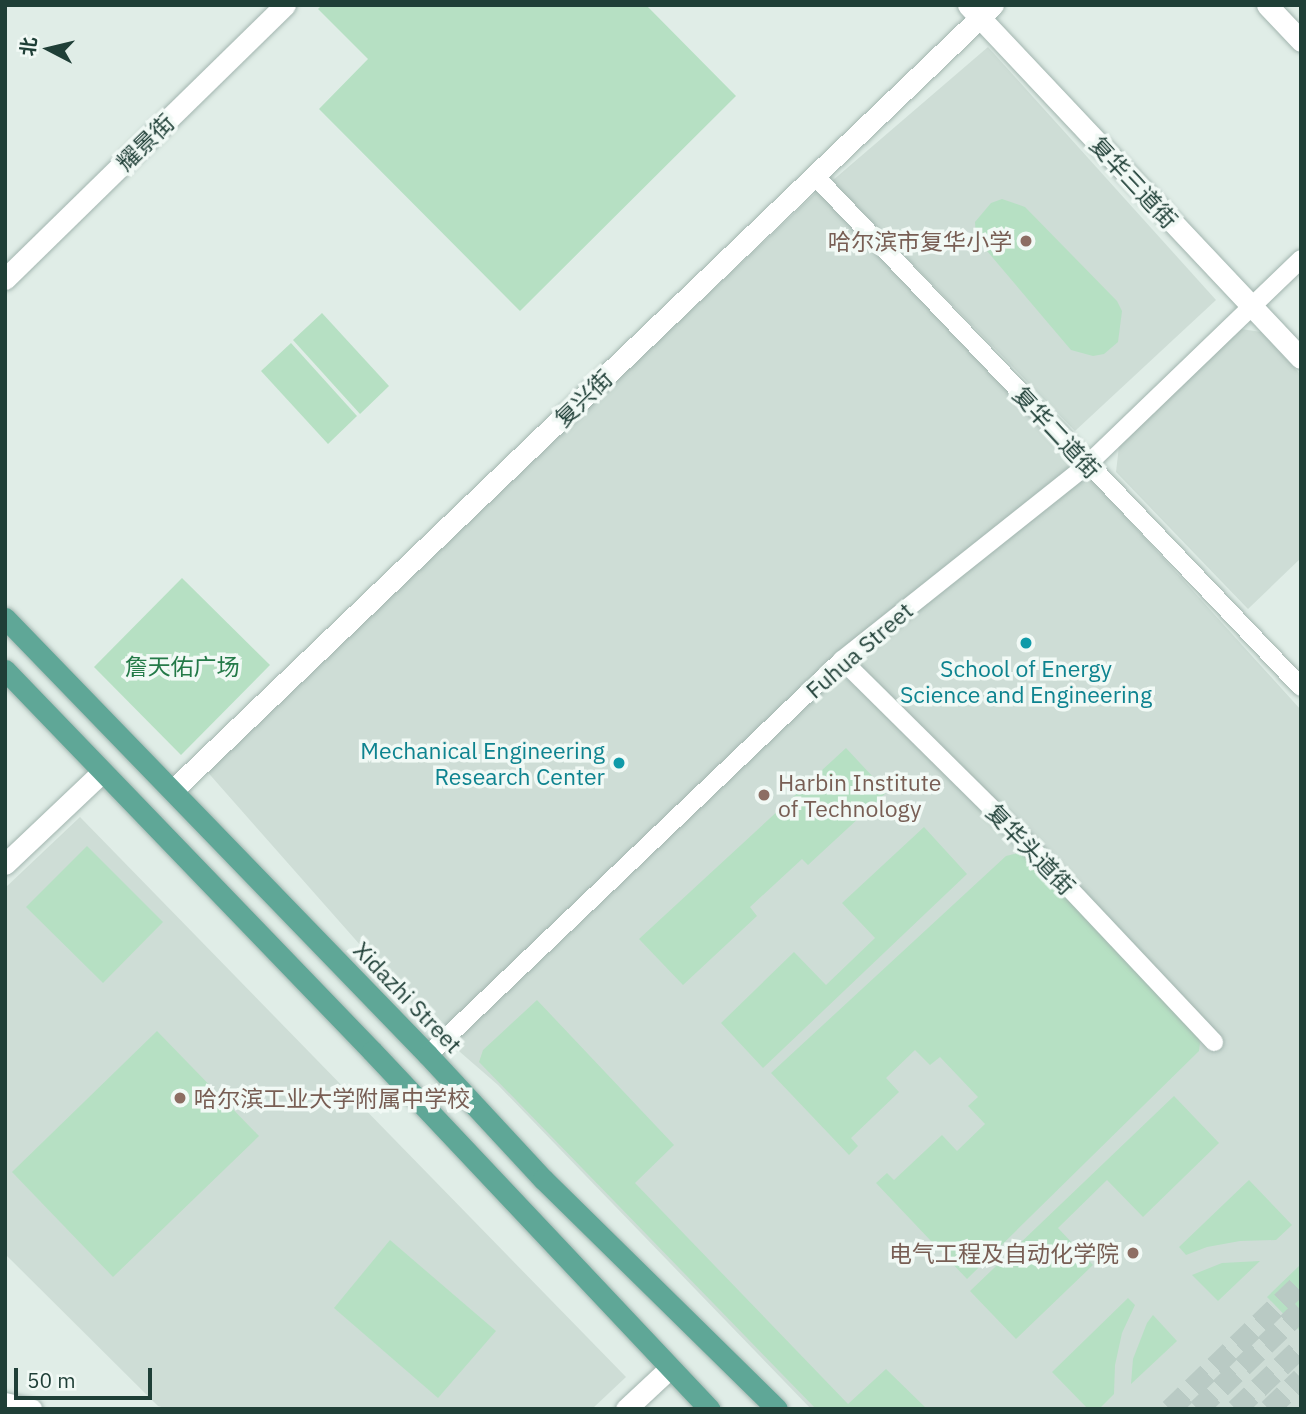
<!DOCTYPE html>
<html>
<head>
<meta charset="utf-8">
<style>
	body { margin:0 }
	#map { position:relative; width:1306px; height:1414px; overflow:hidden; background:#e0ede7; font-family:"IBM Plex Sans","Noto Sans SC",sans-serif }
	div>[style] { position:absolute }
	.built>* { inset:0; background:#ceddd6 }
	.green>* { inset:0; background:#b6e0c3 }
	.highway-tunnel>* { height:21px; margin-top:-10.5px; transform-origin:0; background:repeating-linear-gradient(90deg,#b9cac4 0 21px,transparent 0 31px) }
	.roads { filter:drop-shadow(0 0 2px #a2b5af) drop-shadow(0 0 2px #a2b5af) }
	.street>* { height:18px; margin:-9px; padding:0 9px; transform-origin:9px; border-radius:9px; background:#fff }
	.secondary>* { height:21px; margin:-10.5px; padding:0 10.5px; transform-origin:10.5px; border-radius:10.5px; background:#fff }
	.primary>* { height:21px; margin:-10.5px; padding:0 10.5px; transform-origin:10.5px; border-radius:10.5px; background:#5fa797 }
	.dots>* { width:19px; height:19px; translate:-50% -50%; box-sizing:border-box; border:4px solid #f1f9f5; border-radius:50% }
	span { translate:-50% -50%; white-space:nowrap; text-align:center; line-height:1.15; -webkit-text-stroke:7px #f1f9f5; paint-order:stroke }
	.street-label { font-size:23px; color:#1f3f37 }
	.education-label { font-size:23px; color:#785e54 }
	.right { translate:-100% -50%; text-align:right }
	.left { translate:0 -50%; text-align:left }
	.park-label { font-size:23px; color:#247a48 }
	.culture-label { font-size:23px; color:#0d838f }
	.frame { position:absolute; inset:0; border:7px solid #1f3f37; pointer-events:none }
	.north { position:absolute; left:14px; top:14px; width:70px; height:70px; -webkit-text-stroke:5px #f1f9f5; paint-order:stroke; rotate:277deg; font-size:19px; font-weight:700; line-height:28px; text-align:center; color:#1f3f37 }
	.north::after { content:''; display:block; margin:auto; width:24px; height:32px; background:#1f3f37; clip-path:polygon(50% 0,100% 100%,50% 72%,0 100%) }
	.scale { position:absolute; left:14px; top:1368px; width:138px; height:32px; box-sizing:border-box; border:4px solid #1f3f37; border-top:0; padding-left:9px; font-size:21px; line-height:24px; white-space:nowrap; color:#1f3f37; -webkit-text-stroke:5px #f1f9f5; paint-order:stroke }
</style>
</head>
<body>
<div id="map">
	<div class="built">
		<div style="clip-path:polygon(988px 47px,1216px 300px,1075px 431px,832px 181px)"></div>
		<div style="clip-path:polygon(821px 188px,1050px 433px,1301px 710px,1301px 1409px,811px 1409px,498px 1085px,437px 1032px,204px 768px)"></div>
		<div style="clip-path:polygon(1241px 329px,1261px 332px,1301px 375px,1301px 558px,1248px 609px,1116px 472px,1119px 446px)"></div>
		<div style="clip-path:polygon(80px 817px,626px 1377px,592px 1409px,168px 1409px,158px 1406px,5px 1254px,5px 888px)"></div>
	</div>
	<div class="green">
		<div style="clip-path:polygon(322px 5px,646px 5px,736px 96px,520px 311px,319px 109px,368px 59px,318px 9px)"></div>
		<div style="clip-path:polygon(1002px 199px,1025px 207px,1117px 301px,1122px 311px,1118px 342px,1104px 354px,1093px 356px,1071px 350px,976px 238px,975px 222px,991px 203px)"></div>
		<div style="clip-path:polygon(322px 313px,389px 386px,360px 414px,293px 340px)"></div>
		<div style="clip-path:polygon(291px 343px,357px 416px,328px 444px,261px 371px)"></div>
		<div style="clip-path:polygon(182px 578px,270px 665px,181px 755px,94px 667px)"></div>
		<div style="clip-path:polygon(846px 748px,887px 792px,808px 865px,802px 859px,750px 907px,757px 916px,683px 985px,639px 939px)"></div>
		<div style="clip-path:polygon(924px 827px,967px 874px,763px 1068px,721px 1023px,794px 952px,826px 985px,875px 938px,842px 903px)"></div>
		<div style="clip-path:polygon(87px 846px,163px 922px,103px 983px,26px 907px)"></div>
		<div style="clip-path:polygon(1026px 851px,1198px 1035px,1200px 1043px,1199px 1051px,967px 1279px,876px 1183px,887px 1173px,894px 1180px,942px 1135px,957px 1151px,985px 1124px,968px 1106px,978px 1097px,940px 1057px,930px 1065px,915px 1050px,886px 1078px,899px 1092px,851px 1138px,858px 1146px,849px 1155px,771px 1073px,1006px 856px)"></div>
		<div style="clip-path:polygon(537px 1000px,674px 1145px,635px 1183px,848px 1404px,886px 1369px,927px 1409px,816px 1409px,479px 1062px,483px 1050px)"></div>
		<div style="clip-path:polygon(157px 1031px,259px 1136px,113px 1277px,12px 1172px)"></div>
		<div style="clip-path:polygon(1174px 1096px,1219px 1143px,1143px 1217px,1107px 1180px,1058px 1228px,1093px 1265px,1016px 1339px,970px 1291px)"></div>
		<div style="clip-path:polygon(1249px 1180px,1292px 1225px,1276px 1240px,1240px 1241px,1207px 1247px,1186px 1255px,1179px 1247px)"></div>
		<div style="clip-path:polygon(390px 1240px,496px 1331px,438px 1398px,334px 1308px)"></div>
		<div style="clip-path:polygon(1260px 1261px,1218px 1301px,1192px 1275px,1222px 1263px)"></div>
		<div style="clip-path:polygon(1301px 1264px,1301px 1332px,1267px 1297px)"></div>
		<div style="clip-path:polygon(1128px 1298px,1135px 1305px,1122px 1333px,1115px 1365px,1114px 1394px,1099px 1409px,1088px 1409px,1052px 1372px)"></div>
		<div style="clip-path:polygon(1153px 1315px,1177px 1341px,1131px 1384px,1133px 1359px,1147px 1323px)"></div>
	</div>
	<div class="highway-tunnel">
		<div style="left:1170px;top:1409px;width:182px;rotate:-43.9deg"></div>
		<div style="left:1198px;top:1409px;width:143px;rotate:-43.9deg"></div>
		<div style="left:1236px;top:1409px;width:90px;rotate:-43.6deg"></div>
		<div style="left:1269px;top:1409px;width:45px;rotate:-44.1deg"></div>
	</div>
	<div class="roads">
		<div class="street">
			<div style="left:815px;top:176px;width:705px;rotate:46.44deg"></div>
			<div style="left:842px;top:660px;width:247px;rotate:44.7deg"></div>
			<div style="left:1018px;top:834px;width:286px;rotate:46.7deg"></div>
			<div style="left:428px;top:1055px;width:572px;rotate:-43.65deg"></div>
			<div style="left:842px;top:660px;width:313px;rotate:-38.5deg"></div>
			<div style="left:1087px;top:465px;width:297px;rotate:-43.9deg"></div>
		</div>
		<div class="secondary">
			<div style="left:968px;top:5px;width:485px;rotate:46.7deg"></div>
			<div style="left:1267px;top:5px;width:50px;rotate:46.6deg"></div>
			<div style="left:5px;top:279px;width:392px;rotate:-44.4deg"></div>
			<div style="left:173px;top:790px;width:1135px;rotate:-43.75deg"></div>
			<div style="left:5px;top:864px;width:134px;rotate:-43.5deg"></div>
			<div style="left:5px;top:1403px;width:27px;rotate:13deg"></div>
			<div style="left:626px;top:1409px;width:60px;rotate:-43deg"></div>
		</div>
		<div class="primary">
			<div style="left:5px;top:618px;width:608px;rotate:45.93deg"></div>
			<div style="left:428px;top:1055px;width:169px;rotate:47.2deg"></div>
			<div style="left:543px;top:1179px;width:328px;rotate:44.5deg"></div>
			<div style="left:5px;top:670px;width:529px;rotate:46.07deg"></div>
			<div style="left:372px;top:1051px;width:492px;rotate:46.7deg"></div>
		</div>
	</div>
	<div class="dots">
		<div style="left:1026px;top:241px;background:#8d6e63"></div>
		<div style="left:1026px;top:643px;background:#0f9aa8"></div>
		<div style="left:619px;top:763px;background:#0f9aa8"></div>
		<div style="left:764px;top:795px;background:#8d6e63"></div>
		<div style="left:180px;top:1098px;background:#8d6e63"></div>
		<div style="left:1133px;top:1253px;background:#8d6e63"></div>
	</div>
	<div class="street-label">
		<span style="left:145px;top:142px;rotate:-44deg">耀景街</span>
		<span style="left:1134px;top:182px;rotate:47deg">复华三道街</span>
		<span style="left:583px;top:398px;rotate:-44deg">复兴街</span>
		<span style="left:1057px;top:432px;rotate:47deg">复华二道街</span>
		<span style="left:859px;top:650px;rotate:-41deg">Fuhua Street</span>
		<span style="left:1031px;top:849px;rotate:46deg">复华头道街</span>
		<span style="left:408px;top:997px;rotate:46deg">Xidazhi Street</span>
	</div>
	<div class="education-label">
		<span class="right" style="left:1012px;top:241px">哈尔滨市复华小学</span>
		<span class="left" style="left:778px;top:795px">Harbin Institute<br>of Technology</span>
		<span class="left" style="left:194px;top:1098px">哈尔滨工业大学附属中学校</span>
		<span class="right" style="left:1119px;top:1253px">电气工程及自动化学院</span>
	</div>
	<div class="park-label">
		<span style="left:182px;top:666px">詹天佑广场</span>
	</div>
	<div class="culture-label">
		<span style="left:1026px;top:681px">School of Energy<br>Science and Engineering</span>
		<span class="right" style="left:605px;top:763px">Mechanical Engineering<br>Research Center</span>
	</div>
	<div class="frame"></div>
	<div class="north">北</div>
	<div class="scale">50 m</div>
</div>
</body>
</html>
